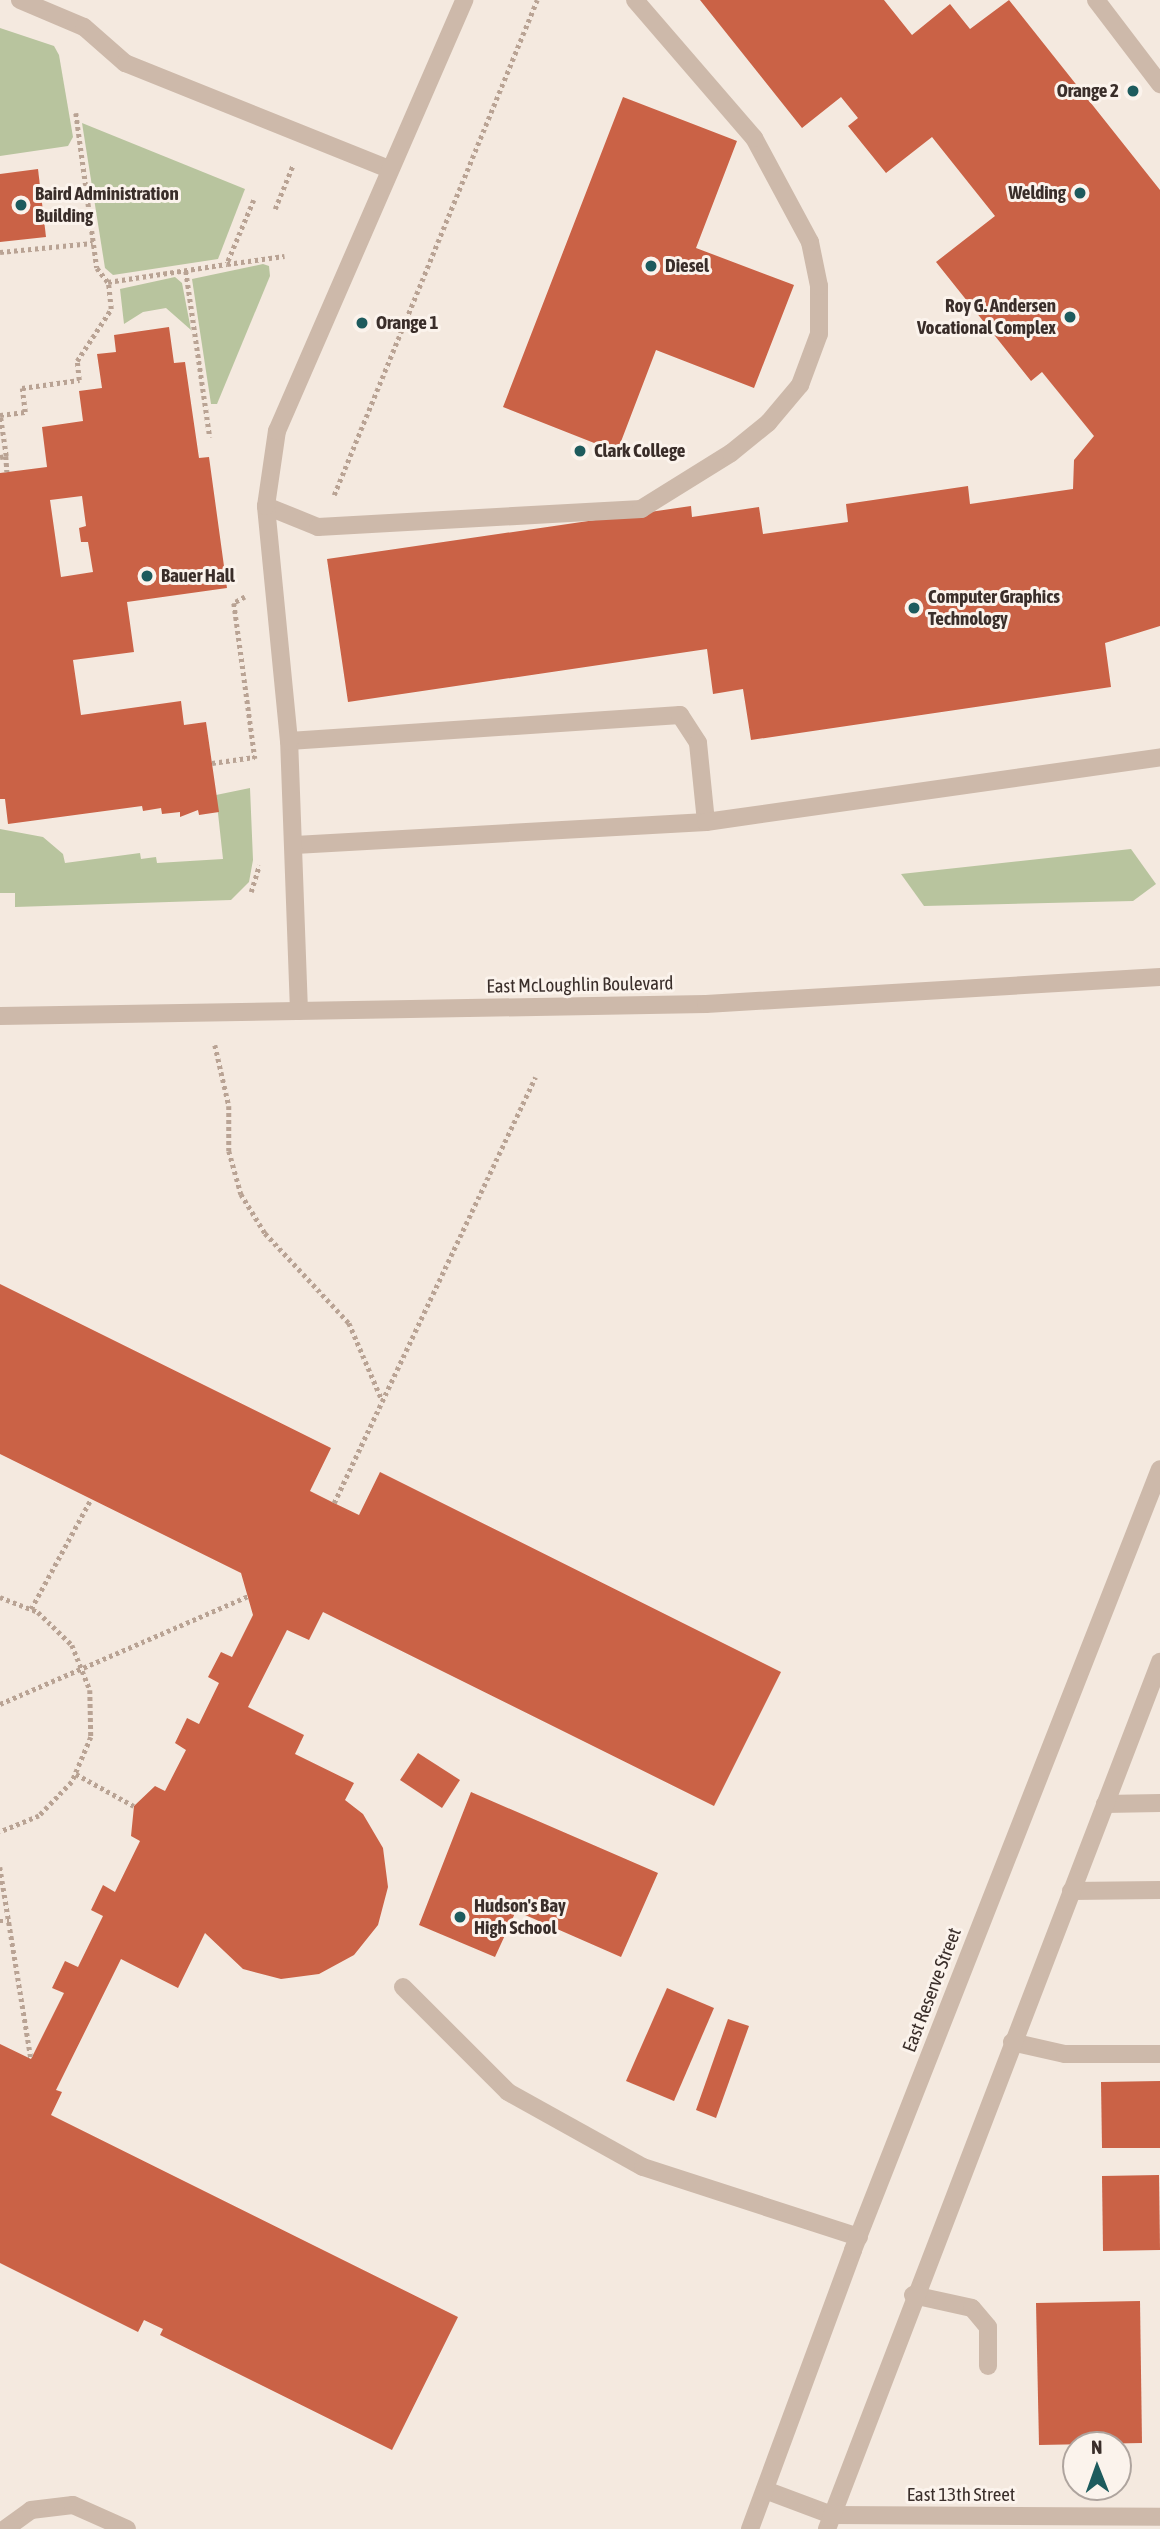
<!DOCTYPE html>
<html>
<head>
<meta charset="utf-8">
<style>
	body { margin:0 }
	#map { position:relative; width:1160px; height:2529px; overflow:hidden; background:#f4e9df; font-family:"Asap Condensed",sans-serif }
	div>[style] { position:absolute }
	.green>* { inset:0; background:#b8c49e }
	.building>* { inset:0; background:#ca6246 }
	.path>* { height:4.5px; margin-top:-2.25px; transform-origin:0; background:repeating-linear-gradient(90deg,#b9a394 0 3.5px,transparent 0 7px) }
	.service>* { height:18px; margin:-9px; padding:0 9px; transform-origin:9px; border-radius:9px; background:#cdb9aa }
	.minor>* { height:18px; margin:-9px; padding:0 9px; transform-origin:9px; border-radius:9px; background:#cdb9aa }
	.tertiary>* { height:18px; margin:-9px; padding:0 9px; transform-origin:9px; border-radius:9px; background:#cdb9aa }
	.dots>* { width:19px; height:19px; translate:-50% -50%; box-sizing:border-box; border:4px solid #fbf3ec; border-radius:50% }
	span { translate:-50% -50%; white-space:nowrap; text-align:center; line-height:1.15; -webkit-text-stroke:6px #fbf3ec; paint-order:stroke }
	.poi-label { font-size:19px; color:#3a2e2a; font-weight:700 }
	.right { translate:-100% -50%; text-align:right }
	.left { translate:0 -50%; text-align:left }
	.street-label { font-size:19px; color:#3a2e2a }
	.north { position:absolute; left:1062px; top:2431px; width:70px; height:70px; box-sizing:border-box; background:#fbf3ec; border:2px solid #aea49e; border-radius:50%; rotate:359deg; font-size:19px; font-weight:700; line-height:28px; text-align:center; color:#3a2e2a }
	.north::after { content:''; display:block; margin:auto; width:24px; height:32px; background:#1d5b5d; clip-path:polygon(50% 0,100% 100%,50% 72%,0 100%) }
</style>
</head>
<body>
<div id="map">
	<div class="green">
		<div style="clip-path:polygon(0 28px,54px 46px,59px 55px,73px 137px,68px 146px,0 156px)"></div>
		<div style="clip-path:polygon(82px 123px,245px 189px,218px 259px,113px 275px,105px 268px)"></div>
		<div style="clip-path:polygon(263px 264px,269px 266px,270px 276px,217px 404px,211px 404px,192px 279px)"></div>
		<div style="clip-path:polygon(175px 277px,182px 283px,191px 330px,166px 308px,143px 312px,124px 324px,120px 289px)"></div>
		<div style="clip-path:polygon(250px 788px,253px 860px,249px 882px,231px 900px,15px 907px,15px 893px,0 893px,0 829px,43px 837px,63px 854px,65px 863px,140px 853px,141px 859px,156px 857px,157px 863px,223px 859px,216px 795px)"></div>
		<div style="clip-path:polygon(1131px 849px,1156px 884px,1133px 901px,924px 906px,901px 874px)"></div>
	</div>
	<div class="building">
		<div style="clip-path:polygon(700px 0,884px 0,912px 35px,950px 4px,970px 29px,1009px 0,1160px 190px,1160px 626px,1105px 643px,1111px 687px,751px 740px,743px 689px,713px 694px,707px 649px,348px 702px,327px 559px,691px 506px,692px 517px,759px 507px,763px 534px,848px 522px,846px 504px,968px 486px,970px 504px,1073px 489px,1074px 460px,1094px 436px,1042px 372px,1031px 381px,936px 262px,995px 216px,932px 137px,886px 173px,848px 126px,858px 118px,841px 97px,802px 128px)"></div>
		<div style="clip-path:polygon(623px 97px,737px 141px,696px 248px,794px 285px,754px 388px,656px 350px,617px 452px,503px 407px)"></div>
		<div style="clip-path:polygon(38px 169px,46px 237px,0 242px,0 174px)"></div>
		<div style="clip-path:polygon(evenodd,169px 327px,174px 363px,185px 362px,199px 458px,209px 457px,227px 588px,127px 602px,134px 652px,73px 660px,81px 715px,181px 701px,184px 725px,206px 722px,219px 812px,199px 815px,198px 810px,180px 817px,180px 812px,162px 814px,161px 808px,143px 811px,142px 806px,8px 824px,5px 799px,0 799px,0 473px,47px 467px,42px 427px,83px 421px,79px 391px,102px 388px,97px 354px,116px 352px,114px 335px,169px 327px,82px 496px,86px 526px,79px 528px,81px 542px,88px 542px,93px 572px,61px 577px,50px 500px,82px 496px)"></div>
		<div style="clip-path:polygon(0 1284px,331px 1448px,310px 1491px,334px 1503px,359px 1515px,380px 1472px,781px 1672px,714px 1806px,323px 1612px,309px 1640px,287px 1630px,248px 1707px,304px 1735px,295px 1754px,354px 1783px,345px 1800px,363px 1814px,383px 1848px,388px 1887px,378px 1925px,354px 1955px,319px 1974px,281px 1979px,243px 1969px,205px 1933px,178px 1988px,121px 1959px,56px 2090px,62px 2092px,51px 2115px,458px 2317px,392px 2450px,160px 2335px,163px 2329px,144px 2320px,138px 2332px,0 2263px,0 2044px,31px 2059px,64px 1993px,52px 1988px,65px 1961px,78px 1967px,103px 1916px,91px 1910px,103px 1885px,115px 1892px,140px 1841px,131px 1836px,134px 1806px,155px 1786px,165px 1791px,186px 1750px,175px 1743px,187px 1718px,199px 1724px,219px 1683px,208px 1677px,221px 1652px,232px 1657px,253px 1615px,241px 1573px,0 1454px)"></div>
		<div style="clip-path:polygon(418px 1753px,460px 1780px,442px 1808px,400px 1780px)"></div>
		<div style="clip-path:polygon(471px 1792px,658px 1873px,621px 1957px,516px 1911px,495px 1957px,419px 1925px)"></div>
		<div style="clip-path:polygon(667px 1988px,714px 2008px,674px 2101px,626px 2081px)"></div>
		<div style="clip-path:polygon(728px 2019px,749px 2026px,716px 2118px,696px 2110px)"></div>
		<div style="clip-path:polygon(1160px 2081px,1160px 2148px,1102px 2148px,1101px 2082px)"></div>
		<div style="clip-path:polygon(1159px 2175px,1160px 2250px,1103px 2251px,1102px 2176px)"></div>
		<div style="clip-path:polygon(1140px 2301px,1142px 2443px,1039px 2445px,1036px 2303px)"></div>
	</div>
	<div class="path">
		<div style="left:76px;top:113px;width:156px;rotate:82.3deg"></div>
		<div style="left:97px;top:268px;width:18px;rotate:52deg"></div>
		<div style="left:108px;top:282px;width:120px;rotate:-8.6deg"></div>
		<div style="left:254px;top:200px;width:69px;rotate:112.9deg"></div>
		<div style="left:227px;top:264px;width:58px;rotate:-8deg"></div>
		<div style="left:275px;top:209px;width:48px;rotate:-67.8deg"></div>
		<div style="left:0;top:252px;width:93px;rotate:-5.5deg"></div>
		<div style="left:186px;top:271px;width:168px;rotate:81.8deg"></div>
		<div style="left:6px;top:456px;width:16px;rotate:86deg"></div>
		<div style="left:0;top:457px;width:6px;rotate:-9deg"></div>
		<div style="left:6px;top:456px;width:41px;rotate:-98.3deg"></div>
		<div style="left:0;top:415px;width:25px;rotate:-7deg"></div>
		<div style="left:25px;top:412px;width:24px;rotate:-97deg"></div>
		<div style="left:22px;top:388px;width:58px;rotate:-8deg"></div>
		<div style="left:79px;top:380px;width:19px;rotate:-96deg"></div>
		<div style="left:77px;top:361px;width:62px;rotate:-56.8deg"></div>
		<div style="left:111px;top:309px;width:27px;rotate:-96deg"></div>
		<div style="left:334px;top:495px;width:535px;rotate:-67.7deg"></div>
		<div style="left:245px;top:597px;width:13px;rotate:151deg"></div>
		<div style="left:234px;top:603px;width:157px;rotate:82.3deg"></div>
		<div style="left:212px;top:763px;width:43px;rotate:-7.9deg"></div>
		<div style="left:251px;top:892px;width:28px;rotate:-73deg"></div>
		<div style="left:215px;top:1045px;width:63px;rotate:77.1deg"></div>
		<div style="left:229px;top:1106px;width:45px;rotate:90deg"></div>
		<div style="left:229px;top:1151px;width:45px;rotate:74.4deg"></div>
		<div style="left:241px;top:1194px;width:46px;rotate:58.4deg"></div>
		<div style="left:265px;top:1233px;width:123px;rotate:47deg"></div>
		<div style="left:349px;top:1323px;width:84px;rotate:66.8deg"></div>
		<div style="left:334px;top:1503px;width:471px;rotate:-64.7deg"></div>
		<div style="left:0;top:1597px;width:41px;rotate:21.5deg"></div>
		<div style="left:38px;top:1612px;width:47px;rotate:44.1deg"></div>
		<div style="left:72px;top:1645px;width:48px;rotate:68.2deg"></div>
		<div style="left:90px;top:1690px;width:47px;rotate:88.8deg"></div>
		<div style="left:91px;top:1737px;width:49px;rotate:112.9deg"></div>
		<div style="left:72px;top:1782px;width:47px;rotate:134.1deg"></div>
		<div style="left:39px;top:1816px;width:42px;rotate:157.7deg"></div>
		<div style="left:31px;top:1609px;width:125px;rotate:-61.4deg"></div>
		<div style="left:0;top:1704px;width:270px;rotate:-23.5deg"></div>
		<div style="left:76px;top:1774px;width:66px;rotate:28.9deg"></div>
		<div style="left:0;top:1867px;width:194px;rotate:80.8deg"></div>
		<div style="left:0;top:1921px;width:9px"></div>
	</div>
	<div class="service">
		<div style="left:20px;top:0;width:69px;rotate:22.9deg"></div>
		<div style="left:84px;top:27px;width:55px;rotate:41.3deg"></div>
		<div style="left:125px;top:63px;width:284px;rotate:21.9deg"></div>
		<div style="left:1096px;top:0;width:106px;rotate:52.7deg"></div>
		<div style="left:266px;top:506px;width:56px;rotate:22deg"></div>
		<div style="left:318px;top:527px;width:324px;rotate:-3.2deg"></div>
		<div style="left:641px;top:509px;width:106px;rotate:-31.9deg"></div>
		<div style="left:731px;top:453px;width:48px;rotate:-39deg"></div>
		<div style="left:768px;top:423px;width:50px;rotate:-49.9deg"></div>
		<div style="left:800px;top:385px;width:54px;rotate:-69.6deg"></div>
		<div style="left:819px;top:334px;width:48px;rotate:-90deg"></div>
		<div style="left:819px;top:286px;width:45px;rotate:-101.6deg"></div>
		<div style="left:810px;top:242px;width:118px;rotate:-118.3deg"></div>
		<div style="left:754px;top:138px;width:182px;rotate:-130.8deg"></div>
		<div style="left:289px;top:741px;width:392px;rotate:-3.8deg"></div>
		<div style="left:680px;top:715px;width:33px;rotate:57deg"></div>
		<div style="left:698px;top:743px;width:79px;rotate:84.2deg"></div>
		<div style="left:295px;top:845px;width:412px;rotate:-3.2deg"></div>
		<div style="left:706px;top:822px;width:459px;rotate:-8.1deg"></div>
		<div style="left:299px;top:1011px;width:270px;rotate:-92.1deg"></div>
		<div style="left:289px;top:741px;width:236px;rotate:-95.6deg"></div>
		<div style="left:266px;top:506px;width:76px;rotate:-81.7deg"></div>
		<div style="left:277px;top:431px;width:470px;rotate:-66.5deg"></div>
		<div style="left:1105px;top:1804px;width:55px;rotate:-1deg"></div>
		<div style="left:1071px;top:1891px;width:89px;rotate:-0.6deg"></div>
		<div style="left:403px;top:1987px;width:148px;rotate:45deg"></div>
		<div style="left:508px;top:2092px;width:154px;rotate:29.1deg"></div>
		<div style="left:643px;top:2167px;width:227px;rotate:18deg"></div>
		<div style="left:1012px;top:2042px;width:54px;rotate:12.8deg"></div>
		<div style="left:1065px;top:2054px;width:95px"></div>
		<div style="left:913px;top:2295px;width:60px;rotate:12.4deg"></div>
		<div style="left:972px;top:2308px;width:25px;rotate:50deg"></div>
		<div style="left:988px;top:2327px;width:39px;rotate:90deg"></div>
		<div style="left:5px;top:2529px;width:32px;rotate:-36deg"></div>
		<div style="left:31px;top:2510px;width:42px;rotate:-6.8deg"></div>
		<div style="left:73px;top:2505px;width:59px;rotate:24deg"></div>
	</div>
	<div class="minor">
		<div style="left:765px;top:2490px;width:72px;rotate:20.5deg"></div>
		<div style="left:832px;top:2515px;width:328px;rotate:0.3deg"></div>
	</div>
	<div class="tertiary">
		<div style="left:0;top:1016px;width:706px;rotate:-0.97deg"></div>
		<div style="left:706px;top:1004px;width:455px;rotate:-3.4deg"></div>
		<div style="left:750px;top:2529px;width:297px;rotate:-69.7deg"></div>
		<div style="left:853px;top:2250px;width:839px;rotate:-68.54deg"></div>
		<div style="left:827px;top:2529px;width:929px;rotate:-68.99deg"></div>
	</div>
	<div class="dots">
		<div style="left:1133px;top:91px;background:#1d5b5d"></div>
		<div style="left:1080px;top:193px;background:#1d5b5d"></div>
		<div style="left:21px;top:205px;background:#1d5b5d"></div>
		<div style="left:651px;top:266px;background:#1d5b5d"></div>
		<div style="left:1070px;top:317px;background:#1d5b5d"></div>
		<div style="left:362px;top:323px;background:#1d5b5d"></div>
		<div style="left:580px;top:451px;background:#1d5b5d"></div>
		<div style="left:147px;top:576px;background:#1d5b5d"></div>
		<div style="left:914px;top:608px;background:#1d5b5d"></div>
		<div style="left:460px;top:1917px;background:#1d5b5d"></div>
	</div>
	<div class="poi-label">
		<span class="right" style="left:1119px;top:91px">Orange 2</span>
		<span class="right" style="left:1066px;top:193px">Welding</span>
		<span class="left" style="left:35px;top:205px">Baird Administration<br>Building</span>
		<span class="left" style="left:665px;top:266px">Diesel</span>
		<span class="right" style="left:1056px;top:317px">Roy G. Andersen<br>Vocational Complex</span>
		<span class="left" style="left:376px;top:323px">Orange 1</span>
		<span class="left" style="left:594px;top:451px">Clark College</span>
		<span class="left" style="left:161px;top:576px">Bauer Hall</span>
		<span class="left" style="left:928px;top:608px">Computer Graphics<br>Technology</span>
		<span class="left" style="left:474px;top:1917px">Hudson's Bay<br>High School</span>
	</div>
	<div class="street-label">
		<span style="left:580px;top:985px;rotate:-1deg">East McLoughlin Boulevard</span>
		<span style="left:932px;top:1990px;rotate:-69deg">East Reserve Street</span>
		<span style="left:961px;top:2495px">East 13th Street</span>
	</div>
	<div class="north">N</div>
</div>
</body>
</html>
